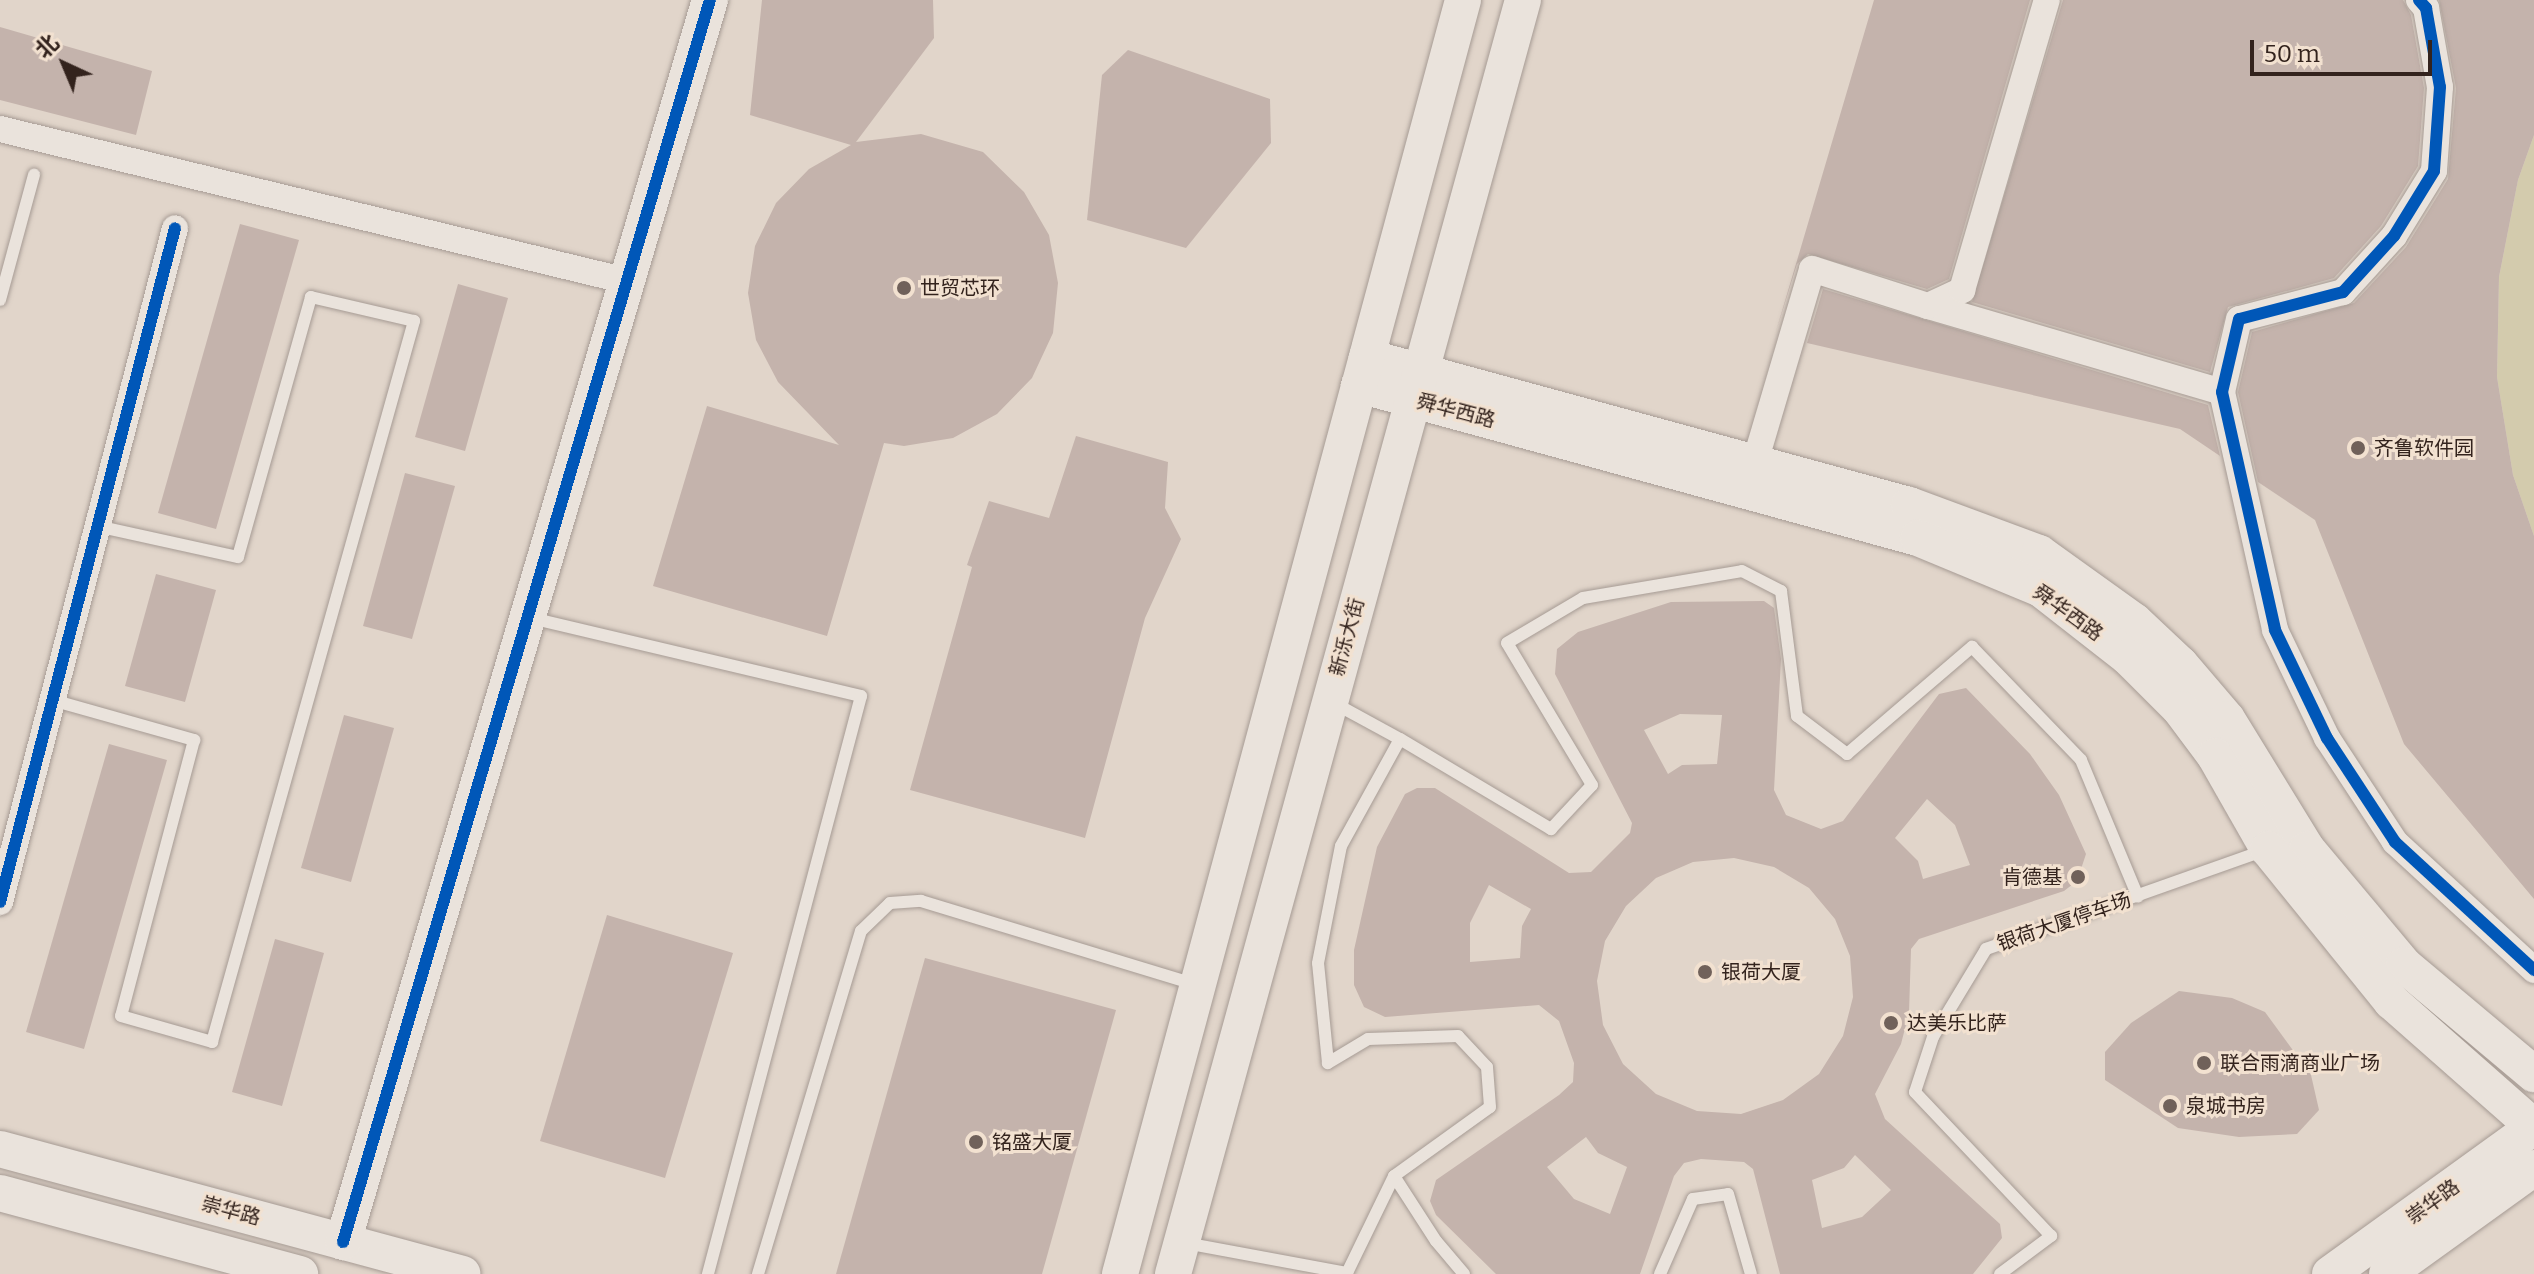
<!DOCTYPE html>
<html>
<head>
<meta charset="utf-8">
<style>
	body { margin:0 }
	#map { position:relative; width:2534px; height:1274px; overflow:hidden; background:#e1d5ca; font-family:Bitter,"Noto Sans SC",serif }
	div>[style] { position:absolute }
	.green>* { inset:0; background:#d3cbad }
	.building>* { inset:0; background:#c4b3ac }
	.roads { filter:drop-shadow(0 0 2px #a69b94) drop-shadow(0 0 2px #a69b94) }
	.lane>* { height:12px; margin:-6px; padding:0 6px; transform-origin:6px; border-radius:6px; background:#eae3dc }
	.street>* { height:26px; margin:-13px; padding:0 13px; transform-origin:13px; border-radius:13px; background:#eae3dc }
	.secondary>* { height:36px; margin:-18px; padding:0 18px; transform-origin:18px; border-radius:18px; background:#eae3dc }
	.cycleway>* { height:12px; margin:-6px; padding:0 6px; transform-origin:6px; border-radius:6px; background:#0057b8 }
	.dots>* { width:22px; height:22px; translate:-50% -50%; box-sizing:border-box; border:4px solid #f2e1d0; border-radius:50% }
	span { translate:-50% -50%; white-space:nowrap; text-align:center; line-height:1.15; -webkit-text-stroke:6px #f2e1d0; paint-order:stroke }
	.poi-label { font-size:20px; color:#33231d }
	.left { translate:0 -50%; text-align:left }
	.right { translate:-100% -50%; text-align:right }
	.street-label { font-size:20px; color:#33231d }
	.north { position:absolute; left:24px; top:24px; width:80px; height:80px; -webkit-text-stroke:6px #f2e1d0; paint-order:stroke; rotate:316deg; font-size:22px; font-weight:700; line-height:32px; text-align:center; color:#33231d }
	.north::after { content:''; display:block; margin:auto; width:28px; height:36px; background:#33231d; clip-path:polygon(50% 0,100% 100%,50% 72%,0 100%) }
	.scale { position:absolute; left:2250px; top:40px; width:182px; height:36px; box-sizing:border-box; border:4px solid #33231d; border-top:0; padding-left:10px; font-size:24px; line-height:28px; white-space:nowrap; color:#33231d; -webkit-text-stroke:6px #f2e1d0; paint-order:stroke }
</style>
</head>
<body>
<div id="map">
	<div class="green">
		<div style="clip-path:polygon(2534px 135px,2534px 536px,2513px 475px,2497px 377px,2499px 277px,2518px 180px)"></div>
	</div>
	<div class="building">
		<div style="clip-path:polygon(762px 0,933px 0,934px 38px,856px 142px,921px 134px,983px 152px,1024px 192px,1049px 235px,1058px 283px,1053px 333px,1032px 378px,997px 414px,953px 438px,904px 446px,884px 443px,827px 636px,653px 586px,707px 406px,839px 445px,778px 382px,756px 340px,748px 293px,755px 246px,776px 203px,809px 169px,851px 145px,750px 115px)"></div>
		<div style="clip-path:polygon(1874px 0,2030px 0,1949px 279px,1927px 289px,1808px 254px,1797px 264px,1775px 335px)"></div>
		<div style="clip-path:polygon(2063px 0,2403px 0,2411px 15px,2424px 88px,2418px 166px,2381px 226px,2334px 278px,2228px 307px,2210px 372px,1972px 302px)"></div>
		<div style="clip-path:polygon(2439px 0,2534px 0,2534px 135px,2518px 180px,2499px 277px,2497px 377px,2513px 475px,2534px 536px,2534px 899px,2404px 744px,2315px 520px,2258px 482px,2238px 392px,2252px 332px,2354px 303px,2406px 247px,2448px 179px,2456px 88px)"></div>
		<div style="clip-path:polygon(0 27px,152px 71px,136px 135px,0 100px)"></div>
		<div style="clip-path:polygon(1128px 50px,1270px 99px,1271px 143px,1186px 248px,1087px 220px,1102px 75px)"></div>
		<div style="clip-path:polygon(240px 224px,299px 240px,216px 529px,158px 513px)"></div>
		<div style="clip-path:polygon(458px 284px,508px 298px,465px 451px,415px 437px)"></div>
		<div style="clip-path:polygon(1823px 289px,2208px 405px,2220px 456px,2180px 429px,1807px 343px)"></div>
		<div style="clip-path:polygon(1076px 436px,1168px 462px,1165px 508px,1181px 539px,1145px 618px,1085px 838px,910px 790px,972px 567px,967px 565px,989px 501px,1049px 518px)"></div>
		<div style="clip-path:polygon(405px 473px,455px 486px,412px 639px,363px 626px)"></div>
		<div style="clip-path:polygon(156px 574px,216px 590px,185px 702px,125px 686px)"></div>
		<div style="clip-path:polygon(evenodd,1764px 601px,1774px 608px,1781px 659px,1774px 790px,1786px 815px,1821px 829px,1843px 821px,1939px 694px,1966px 688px,2030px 754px,2059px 795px,2086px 854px,2077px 881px,2064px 891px,1919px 939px,1911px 949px,1909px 1013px,1901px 1044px,1875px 1094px,1885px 1119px,2000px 1224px,2002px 1238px,1973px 1274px,1780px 1274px,1753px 1169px,1744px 1162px,1701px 1159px,1684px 1163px,1674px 1176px,1640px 1274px,1496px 1274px,1436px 1215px,1430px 1201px,1436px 1180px,1559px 1095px,1573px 1082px,1574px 1063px,1559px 1021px,1539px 1005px,1385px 1017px,1364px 1007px,1354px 985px,1354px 950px,1377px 847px,1405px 794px,1417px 788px,1435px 788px,1569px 873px,1591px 872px,1630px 833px,1632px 823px,1555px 674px,1557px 649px,1578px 632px,1671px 602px,1764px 601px,1680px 714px,1722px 715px,1717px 764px,1682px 765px,1668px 774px,1644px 730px,1680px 714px,1764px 601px,1927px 799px,1955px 825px,1970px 865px,1923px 879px,1918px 861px,1895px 838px,1927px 799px,1764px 601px,1734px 858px,1774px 867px,1809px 888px,1835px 919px,1850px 956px,1853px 997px,1843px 1036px,1819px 1074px,1783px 1100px,1741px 1114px,1697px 1111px,1656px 1094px,1623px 1064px,1603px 1025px,1597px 981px,1605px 941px,1626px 906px,1656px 878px,1693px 862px,1734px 858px,1764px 601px,1489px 885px,1531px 909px,1522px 926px,1520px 958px,1470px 962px,1470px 923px,1489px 885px,1764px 601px,1586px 1137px,1598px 1153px,1627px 1167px,1610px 1214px,1574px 1199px,1547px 1167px,1586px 1137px,1764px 601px,1855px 1155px,1891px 1190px,1862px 1217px,1822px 1228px,1812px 1180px,1844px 1168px,1855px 1155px)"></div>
		<div style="clip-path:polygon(344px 715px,394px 728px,351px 882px,301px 868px)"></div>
		<div style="clip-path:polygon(109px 744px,167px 760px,84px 1049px,26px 1032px)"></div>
		<div style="clip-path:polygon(607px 915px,733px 953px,665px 1178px,540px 1141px)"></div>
		<div style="clip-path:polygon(275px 939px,324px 953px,282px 1106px,232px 1092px)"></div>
		<div style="clip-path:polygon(925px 958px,1116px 1010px,1042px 1274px,836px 1274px)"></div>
		<div style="clip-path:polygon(2179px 991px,2232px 998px,2265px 1012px,2311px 1075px,2319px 1110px,2297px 1134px,2239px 1137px,2178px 1128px,2105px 1080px,2105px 1052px,2131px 1023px)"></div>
	</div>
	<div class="roads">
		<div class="lane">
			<div style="left:0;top:300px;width:130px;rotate:-74.8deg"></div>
			<div style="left:531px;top:618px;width:339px;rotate:13.3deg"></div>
			<div style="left:861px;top:696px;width:598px;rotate:104.83deg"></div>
			<div style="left:52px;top:700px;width:148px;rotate:15.7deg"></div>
			<div style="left:194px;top:740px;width:285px;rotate:104.8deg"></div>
			<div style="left:121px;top:1016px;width:95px;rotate:15.9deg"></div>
			<div style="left:212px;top:1042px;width:749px;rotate:-74.35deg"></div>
			<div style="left:414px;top:321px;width:106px;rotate:-166.9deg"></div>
			<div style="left:311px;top:297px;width:270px;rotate:105.7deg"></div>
			<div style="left:238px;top:557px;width:144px;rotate:-167.6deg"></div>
			<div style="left:1332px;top:702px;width:77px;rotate:28.6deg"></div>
			<div style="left:1185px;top:1243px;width:165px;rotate:10.5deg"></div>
			<div style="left:1347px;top:1273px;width:108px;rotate:-64.1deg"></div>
			<div style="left:758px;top:1274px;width:358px;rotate:-73.3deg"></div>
			<div style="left:861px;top:931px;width:40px;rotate:-44deg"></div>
			<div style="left:890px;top:903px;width:31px;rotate:-4deg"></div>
			<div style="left:921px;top:901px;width:286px;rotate:16.9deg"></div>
			<div style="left:1464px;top:1274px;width:43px;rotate:-130.3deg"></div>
			<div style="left:1436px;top:1241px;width:77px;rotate:-122.9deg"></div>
			<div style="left:1394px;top:1176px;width:118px;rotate:-35.7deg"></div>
			<div style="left:1490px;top:1107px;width:40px;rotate:-94.3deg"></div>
			<div style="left:1487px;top:1067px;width:42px;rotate:-133.1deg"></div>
			<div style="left:1458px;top:1036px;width:90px;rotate:178.1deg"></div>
			<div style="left:1368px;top:1039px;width:47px;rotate:149deg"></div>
			<div style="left:1328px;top:1063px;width:100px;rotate:-95.7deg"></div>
			<div style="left:1318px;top:963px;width:119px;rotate:-78.9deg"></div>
			<div style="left:1341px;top:846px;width:122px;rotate:-61.1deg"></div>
			<div style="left:1400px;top:739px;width:176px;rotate:30.8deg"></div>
			<div style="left:1551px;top:829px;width:60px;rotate:-47deg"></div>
			<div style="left:1592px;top:785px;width:165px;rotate:-120.9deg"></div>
			<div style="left:1507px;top:643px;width:88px;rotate:-30.6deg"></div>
			<div style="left:1583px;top:598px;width:161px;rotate:-9.6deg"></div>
			<div style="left:1742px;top:571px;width:44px;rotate:27.1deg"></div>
			<div style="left:1781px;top:591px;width:126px;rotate:82.7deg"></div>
			<div style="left:1797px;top:716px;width:63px;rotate:37.2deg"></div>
			<div style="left:1847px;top:754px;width:165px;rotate:-40.6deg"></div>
			<div style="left:1972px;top:647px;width:157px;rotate:46deg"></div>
			<div style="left:2081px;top:760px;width:148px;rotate:67.4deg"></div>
			<div style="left:1660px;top:1274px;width:82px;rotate:-66.3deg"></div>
			<div style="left:1693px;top:1199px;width:35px;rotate:-8deg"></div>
			<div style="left:1728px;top:1194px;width:83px;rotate:74deg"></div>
			<div style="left:2000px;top:1274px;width:64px;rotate:-36.7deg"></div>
			<div style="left:2051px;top:1236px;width:198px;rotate:-133.4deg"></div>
			<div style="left:1915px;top:1092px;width:58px;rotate:-71.9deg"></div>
			<div style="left:1933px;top:1037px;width:103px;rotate:-58.9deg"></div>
			<div style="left:1986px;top:949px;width:296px;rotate:-19.5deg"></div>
		</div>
		<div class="street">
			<div style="left:2419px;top:0;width:11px;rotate:49deg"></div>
			<div style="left:2426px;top:8px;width:80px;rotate:80deg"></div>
			<div style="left:2440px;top:87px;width:84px;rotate:94.1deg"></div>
			<div style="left:2434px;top:171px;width:76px;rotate:121.6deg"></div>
			<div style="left:2394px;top:236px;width:76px;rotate:132.3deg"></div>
			<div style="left:2343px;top:292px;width:107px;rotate:165.4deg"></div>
			<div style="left:2239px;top:319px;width:75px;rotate:103.1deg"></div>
			<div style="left:2222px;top:392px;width:244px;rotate:77.4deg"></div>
			<div style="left:2275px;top:630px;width:120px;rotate:64.3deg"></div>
			<div style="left:2327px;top:738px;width:124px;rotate:56.8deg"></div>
			<div style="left:2395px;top:842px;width:189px;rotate:42.6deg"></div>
			<div style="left:0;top:129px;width:645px;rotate:13.63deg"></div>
			<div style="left:1928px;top:306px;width:306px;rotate:16.3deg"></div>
			<div style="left:1755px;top:462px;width:201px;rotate:-73.5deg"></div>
			<div style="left:1812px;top:269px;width:122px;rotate:17.7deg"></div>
			<div style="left:1928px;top:306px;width:38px;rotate:-25deg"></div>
			<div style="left:1962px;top:290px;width:302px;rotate:-73.7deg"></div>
			<div style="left:0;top:902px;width:696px;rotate:-75.44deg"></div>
		</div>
		<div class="secondary">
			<div style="left:1367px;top:357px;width:562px;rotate:15.27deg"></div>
			<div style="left:1909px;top:505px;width:139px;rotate:20.3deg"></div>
			<div style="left:2039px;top:553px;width:117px;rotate:35.6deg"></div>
			<div style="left:2134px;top:621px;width:63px;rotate:43.1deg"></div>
			<div style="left:2180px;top:664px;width:72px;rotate:49.5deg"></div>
			<div style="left:2227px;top:719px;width:153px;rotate:58.4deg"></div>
			<div style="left:2307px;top:849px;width:151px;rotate:50.1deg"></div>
			<div style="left:2404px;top:965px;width:170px;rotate:40deg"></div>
			<div style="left:1359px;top:385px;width:580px;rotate:15.31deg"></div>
			<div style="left:1918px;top:538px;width:133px;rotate:22.5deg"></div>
			<div style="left:2041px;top:589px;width:110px;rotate:38deg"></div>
			<div style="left:2128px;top:657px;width:74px;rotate:45deg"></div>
			<div style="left:2180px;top:709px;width:59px;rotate:53.3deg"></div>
			<div style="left:2215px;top:756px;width:107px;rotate:60.3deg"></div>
			<div style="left:2268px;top:849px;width:196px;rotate:51deg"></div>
			<div style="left:2391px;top:1001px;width:191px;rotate:41.4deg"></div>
			<div style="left:0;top:1149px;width:479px;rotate:15.1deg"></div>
			<div style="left:0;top:1193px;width:311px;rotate:15.1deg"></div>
			<div style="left:343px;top:1242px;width:1295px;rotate:-73.54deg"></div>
			<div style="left:1120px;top:1274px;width:1319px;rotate:-74.93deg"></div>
			<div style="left:1173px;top:1274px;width:1321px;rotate:-74.64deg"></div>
			<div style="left:2330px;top:1274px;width:251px;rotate:-35.8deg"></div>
			<div style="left:2387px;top:1274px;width:181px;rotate:-35.8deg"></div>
		</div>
	</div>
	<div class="cycleway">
		<div style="left:2419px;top:0;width:11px;rotate:49deg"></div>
		<div style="left:2426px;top:8px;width:80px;rotate:80deg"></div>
		<div style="left:2440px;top:87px;width:84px;rotate:94.1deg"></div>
		<div style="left:2434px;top:171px;width:76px;rotate:121.6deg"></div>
		<div style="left:2394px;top:236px;width:76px;rotate:132.3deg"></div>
		<div style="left:2343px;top:292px;width:107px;rotate:165.4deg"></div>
		<div style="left:2239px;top:319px;width:75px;rotate:103.1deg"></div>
		<div style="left:2222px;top:392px;width:244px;rotate:77.4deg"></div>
		<div style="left:2275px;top:630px;width:120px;rotate:64.3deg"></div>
		<div style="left:2327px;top:738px;width:124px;rotate:56.8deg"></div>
		<div style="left:2395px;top:842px;width:189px;rotate:42.6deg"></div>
		<div style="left:0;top:902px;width:696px;rotate:-75.44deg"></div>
		<div style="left:343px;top:1242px;width:1295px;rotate:-73.54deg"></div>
	</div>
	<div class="dots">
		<div style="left:904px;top:288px;background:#70615a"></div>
		<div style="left:2358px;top:448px;background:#70615a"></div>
		<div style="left:2078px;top:877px;background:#70615a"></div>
		<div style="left:1705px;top:972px;background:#70615a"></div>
		<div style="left:1891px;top:1023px;background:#70615a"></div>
		<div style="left:2204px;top:1063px;background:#70615a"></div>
		<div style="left:2170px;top:1106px;background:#70615a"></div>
		<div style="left:976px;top:1142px;background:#70615a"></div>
	</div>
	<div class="poi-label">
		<span class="left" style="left:920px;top:288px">世贸芯环</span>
		<span class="left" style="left:2374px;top:448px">齐鲁软件园</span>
		<span class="right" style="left:2062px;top:877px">肯德基</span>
		<span class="left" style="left:1721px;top:972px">银荷大厦</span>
		<span class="left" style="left:1907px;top:1023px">达美乐比萨</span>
		<span class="left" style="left:2220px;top:1063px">联合雨滴商业广场</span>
		<span class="left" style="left:2186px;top:1106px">泉城书房</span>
		<span class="left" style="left:992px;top:1142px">铭盛大厦</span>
	</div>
	<div class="street-label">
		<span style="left:1456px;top:411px;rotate:15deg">舜华西路</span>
		<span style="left:2068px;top:613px;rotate:36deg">舜华西路</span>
		<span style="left:1347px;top:637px;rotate:-75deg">新泺大街</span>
		<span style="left:2064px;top:922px;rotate:-19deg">银荷大厦停车场</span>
		<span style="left:2433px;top:1202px;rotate:-36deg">崇华路</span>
		<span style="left:231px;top:1211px;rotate:15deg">崇华路</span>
	</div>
	<div class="north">北</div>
	<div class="scale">50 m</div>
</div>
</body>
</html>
